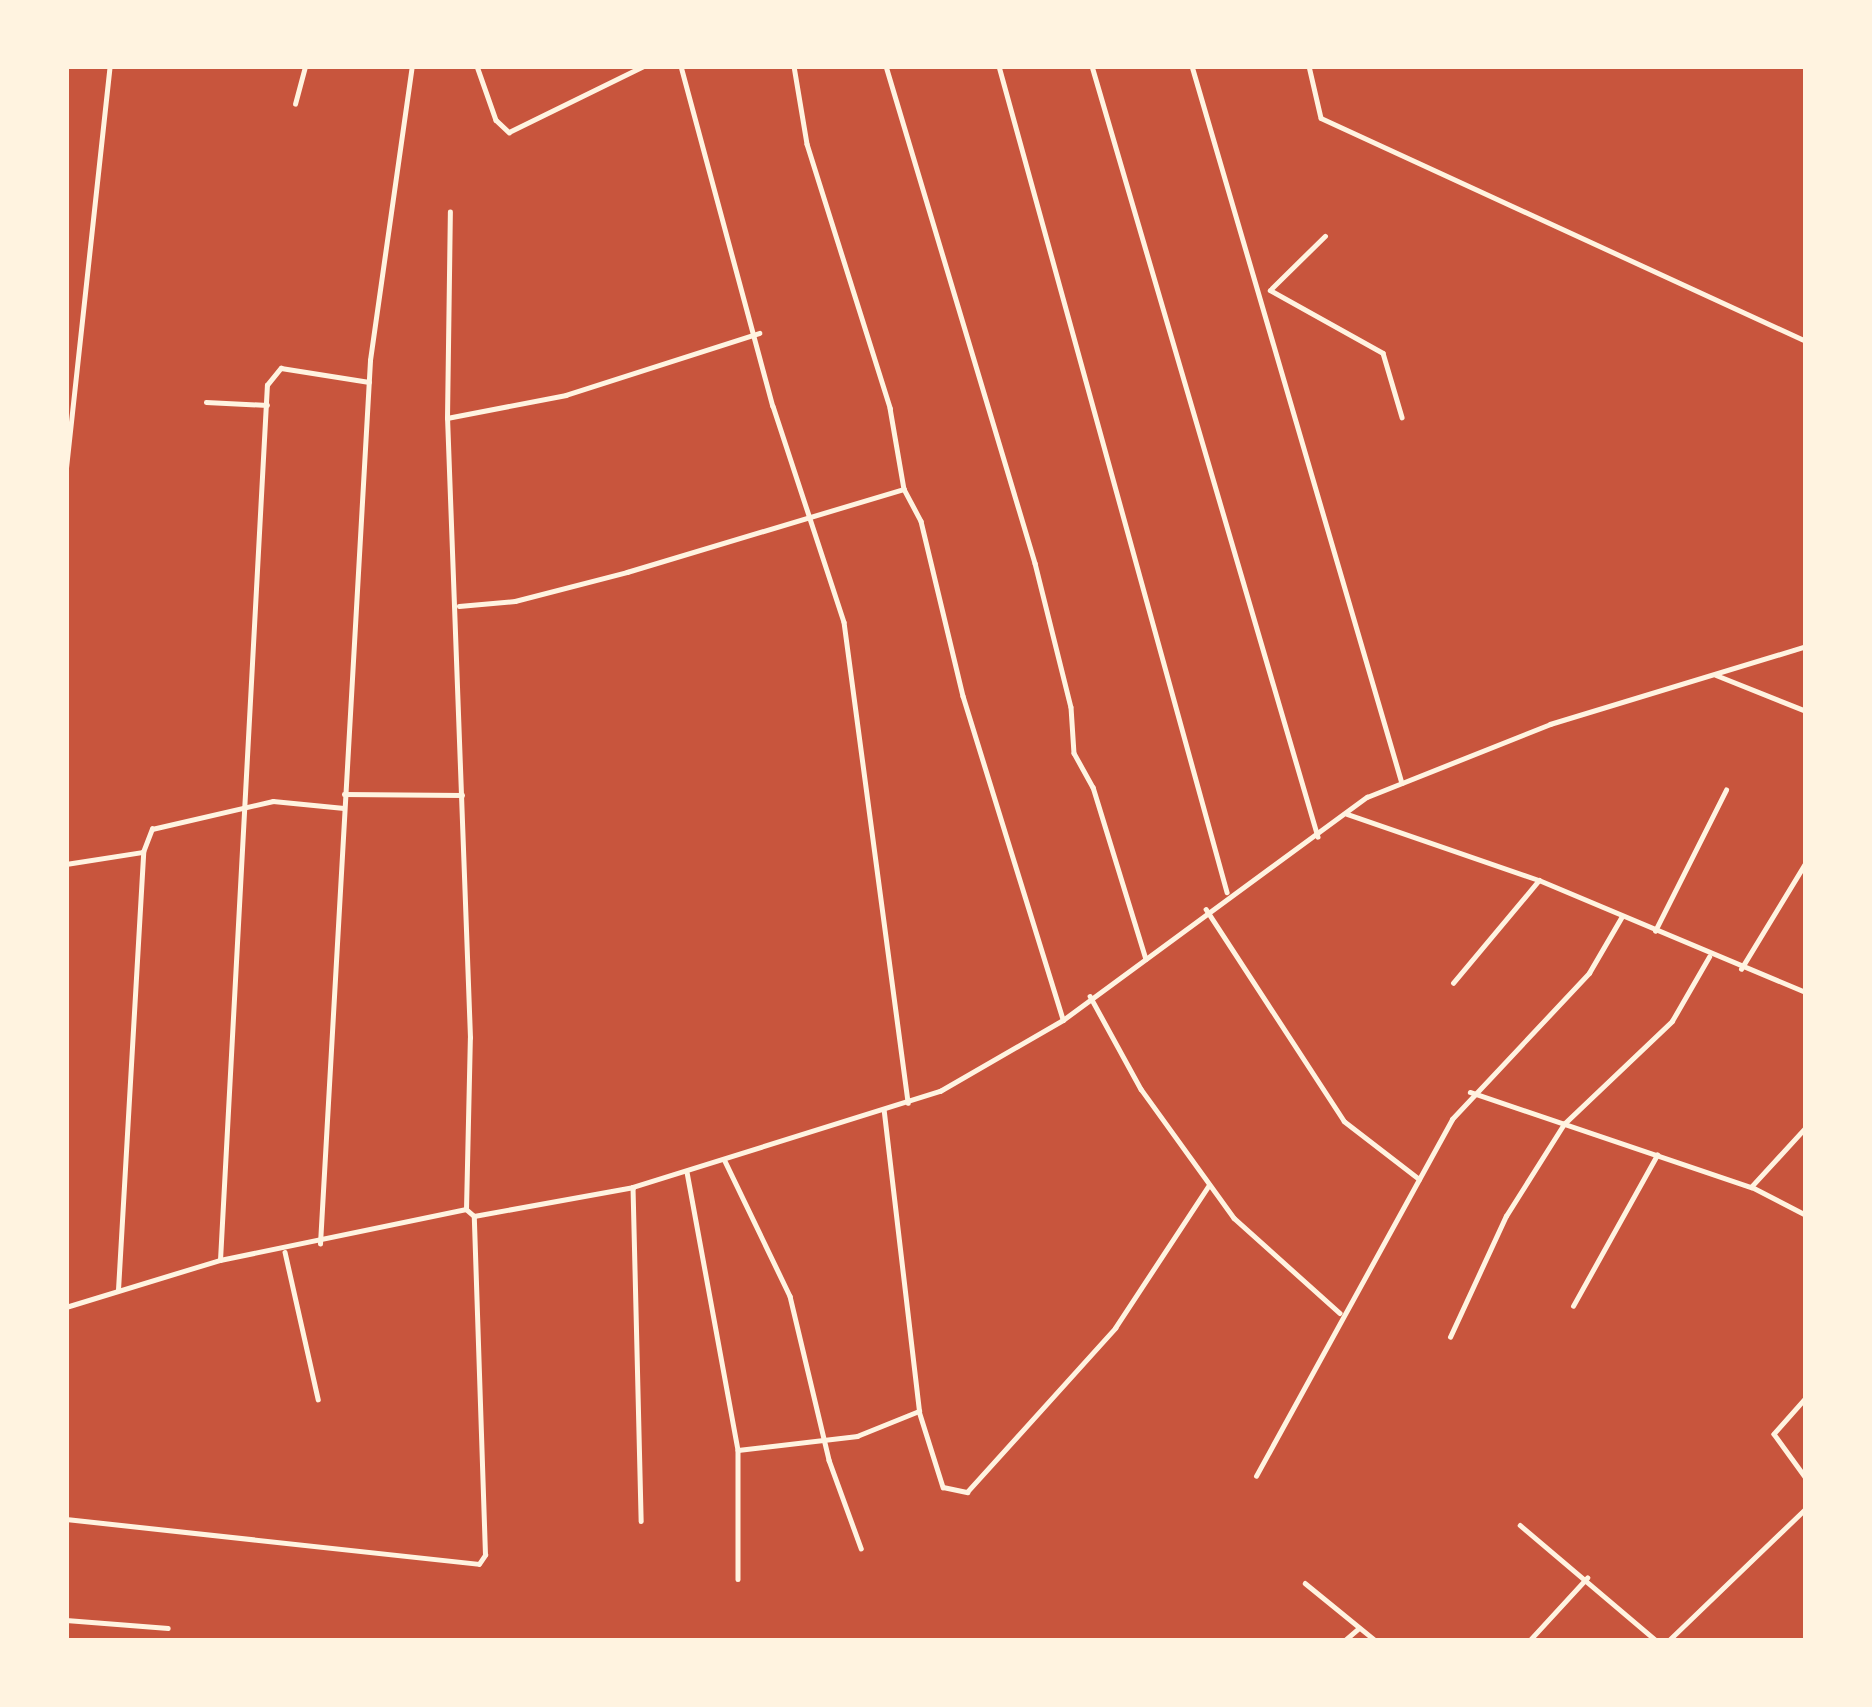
<!DOCTYPE html>
<html>
<head>
<meta charset="utf-8">
<style>
	body { margin:0 }
	#map { position:relative; width:1872px; height:1707px; overflow:hidden; background:#c8553d; font-family:"Open Sans",sans-serif }
	div>[style] { position:absolute }
	.minor>* { height:4.5px; margin:-2.25px; padding:0 2.25px; transform-origin:2.25px; border-radius:2.25px; background:#fff3e0 }
	span { translate:-50% -50%; white-space:nowrap; text-align:center; line-height:1.15; -webkit-text-stroke:12px #fff3e0; paint-order:stroke }
	.frame { position:absolute; inset:0; border:69px solid #fff3e0; pointer-events:none }
</style>
</head>
<body>
<div id="map">
	<div class="minor">
		<div style="left:477px;top:66px;width:57px;rotate:70.6deg"></div>
		<div style="left:496px;top:120px;width:18px;rotate:43deg"></div>
		<div style="left:509px;top:132px;width:150px;rotate:-26.1deg"></div>
		<div style="left:681px;top:66px;width:352px;rotate:74.9deg"></div>
		<div style="left:773px;top:406px;width:227px;rotate:71.8deg"></div>
		<div style="left:844px;top:622px;width:485px;rotate:82.4deg"></div>
		<div style="left:794px;top:66px;width:79px;rotate:80.5deg"></div>
		<div style="left:807px;top:144px;width:277px;rotate:72.5deg"></div>
		<div style="left:890px;top:408px;width:82px;rotate:80.2deg"></div>
		<div style="left:904px;top:489px;width:36px;rotate:62deg"></div>
		<div style="left:921px;top:521px;width:180px;rotate:76.5deg"></div>
		<div style="left:963px;top:696px;width:339px;rotate:72.8deg"></div>
		<div style="left:886px;top:66px;width:519px;rotate:73.31deg"></div>
		<div style="left:1035px;top:563px;width:148px;rotate:76deg"></div>
		<div style="left:1071px;top:707px;width:46px;rotate:86.3deg"></div>
		<div style="left:1074px;top:753px;width:39px;rotate:61deg"></div>
		<div style="left:1093px;top:787px;width:180px;rotate:72.9deg"></div>
		<div style="left:999px;top:66px;width:857px;rotate:74.57deg"></div>
		<div style="left:1092px;top:66px;width:803px;rotate:73.66deg"></div>
		<div style="left:1192px;top:66px;width:747px;rotate:73.68deg"></div>
		<div style="left:1309px;top:66px;width:53px;rotate:77deg"></div>
		<div style="left:1321px;top:118px;width:534px;rotate:24.69deg"></div>
		<div style="left:295px;top:104px;width:39px;rotate:-75deg"></div>
		<div style="left:1272px;top:288px;width:74px;rotate:-44.5deg"></div>
		<div style="left:1270px;top:290px;width:129px;rotate:29.1deg"></div>
		<div style="left:1383px;top:353px;width:67px;rotate:73.5deg"></div>
		<div style="left:206px;top:402px;width:61px;rotate:2.8deg"></div>
		<div style="left:447px;top:418px;width:206px;rotate:-89.2deg"></div>
		<div style="left:66px;top:468px;width:404px;rotate:-83.8deg"></div>
		<div style="left:459px;top:606px;width:56px;rotate:-5.1deg"></div>
		<div style="left:515px;top:601px;width:116px;rotate:-14.5deg"></div>
		<div style="left:627px;top:572px;width:289px;rotate:-16.7deg"></div>
		<div style="left:1716px;top:675px;width:97px;rotate:21.8deg"></div>
		<div style="left:344px;top:794px;width:118px;rotate:0.5deg"></div>
		<div style="left:1347px;top:814px;width:203px;rotate:19deg"></div>
		<div style="left:1539px;top:880px;width:290px;rotate:22.8deg"></div>
		<div style="left:66px;top:864px;width:78px;rotate:-8.9deg"></div>
		<div style="left:143px;top:852px;width:25px;rotate:-69deg"></div>
		<div style="left:152px;top:829px;width:124px;rotate:-13deg"></div>
		<div style="left:273px;top:801px;width:71px;rotate:5.6deg"></div>
		<div style="left:1206px;top:909px;width:253px;rotate:56.9deg"></div>
		<div style="left:1344px;top:1121px;width:95px;rotate:37.7deg"></div>
		<div style="left:1655px;top:931px;width:158px;rotate:-63.3deg"></div>
		<div style="left:1741px;top:969px;width:125px;rotate:-58.7deg"></div>
		<div style="left:1453px;top:983px;width:134px;rotate:-50.1deg"></div>
		<div style="left:1090px;top:996px;width:106px;rotate:61.3deg"></div>
		<div style="left:1141px;top:1089px;width:159px;rotate:54.2deg"></div>
		<div style="left:1234px;top:1218px;width:142px;rotate:41.9deg"></div>
		<div style="left:1470px;top:1092px;width:297px;rotate:18.7deg"></div>
		<div style="left:1751px;top:1187px;width:81px;rotate:-47.5deg"></div>
		<div style="left:725px;top:1161px;width:150px;rotate:64.3deg"></div>
		<div style="left:790px;top:1296px;width:169px;rotate:76.6deg"></div>
		<div style="left:829px;top:1460px;width:94px;rotate:70deg"></div>
		<div style="left:687px;top:1172px;width:283px;rotate:79.6deg"></div>
		<div style="left:738px;top:1450px;width:129px;rotate:90deg"></div>
		<div style="left:633px;top:1187px;width:334px;rotate:88.6deg"></div>
		<div style="left:1752px;top:1187px;width:61px;rotate:27.4deg"></div>
		<div style="left:466px;top:1209px;width:171px;rotate:-88.7deg"></div>
		<div style="left:470px;top:1038px;width:620px;rotate:-92.12deg"></div>
		<div style="left:447px;top:418px;width:121px;rotate:-10.9deg"></div>
		<div style="left:566px;top:395px;width:203px;rotate:-17.8deg"></div>
		<div style="left:320px;top:1244px;width:885px;rotate:-86.76deg"></div>
		<div style="left:370px;top:360px;width:297px;rotate:-81.9deg"></div>
		<div style="left:285px;top:1252px;width:151px;rotate:77.3deg"></div>
		<div style="left:220px;top:1260px;width:876px;rotate:-86.93deg"></div>
		<div style="left:267px;top:385px;width:22px;rotate:-51deg"></div>
		<div style="left:281px;top:368px;width:89px;rotate:9deg"></div>
		<div style="left:118px;top:1290px;width:439px;rotate:-86.7deg"></div>
		<div style="left:1573px;top:1306px;width:173px;rotate:-60.9deg"></div>
		<div style="left:66px;top:1307px;width:161px;rotate:-17deg"></div>
		<div style="left:220px;top:1260px;width:251px;rotate:-11.7deg"></div>
		<div style="left:466px;top:1209px;width:11px;rotate:41deg"></div>
		<div style="left:474px;top:1216px;width:162px;rotate:-10.3deg"></div>
		<div style="left:633px;top:1187px;width:322px;rotate:-17.4deg"></div>
		<div style="left:940px;top:1091px;width:142px;rotate:-30deg"></div>
		<div style="left:1063px;top:1020px;width:377px;rotate:-36.3deg"></div>
		<div style="left:1367px;top:797px;width:197px;rotate:-21.7deg"></div>
		<div style="left:1550px;top:724px;width:268px;rotate:-16.9deg"></div>
		<div style="left:1450px;top:1337px;width:133px;rotate:-65.2deg"></div>
		<div style="left:1506px;top:1216px;width:109px;rotate:-57.8deg"></div>
		<div style="left:1564px;top:1124px;width:149px;rotate:-43.6deg"></div>
		<div style="left:1672px;top:1021px;width:74px;rotate:-60deg"></div>
		<div style="left:1806px;top:1398px;width:48px;rotate:131.6deg"></div>
		<div style="left:1774px;top:1434px;width:54px;rotate:54deg"></div>
		<div style="left:919px;top:1411px;width:80px;rotate:72.5deg"></div>
		<div style="left:943px;top:1487px;width:25px;rotate:12deg"></div>
		<div style="left:967px;top:1492px;width:221px;rotate:-47.9deg"></div>
		<div style="left:1115px;top:1328px;width:171px;rotate:-56.7deg"></div>
		<div style="left:738px;top:1450px;width:120px;rotate:-6.7deg"></div>
		<div style="left:857px;top:1436px;width:67px;rotate:-22deg"></div>
		<div style="left:919px;top:1411px;width:302px;rotate:-96.7deg"></div>
		<div style="left:1256px;top:1476px;width:407px;rotate:-61.2deg"></div>
		<div style="left:1452px;top:1119px;width:200px;rotate:-46.8deg"></div>
		<div style="left:1589px;top:973px;width:64px;rotate:-59.8deg"></div>
		<div style="left:66px;top:1519px;width:415px;rotate:6.2deg"></div>
		<div style="left:479px;top:1564px;width:11px;rotate:-56deg"></div>
		<div style="left:485px;top:1555px;width:339px;rotate:-91.9deg"></div>
		<div style="left:1520px;top:1525px;width:180px;rotate:40.3deg"></div>
		<div style="left:1305px;top:1583px;width:92px;rotate:39.2deg"></div>
		<div style="left:66px;top:1620px;width:102px;rotate:4.5deg"></div>
		<div style="left:1344px;top:1641px;width:18px;rotate:-41deg"></div>
		<div style="left:1529px;top:1641px;width:86px;rotate:-47.4deg"></div>
		<div style="left:1668px;top:1641px;width:192px;rotate:-43.9deg"></div>
	</div>
	<div class="frame"></div>
</div>
</body>
</html>
